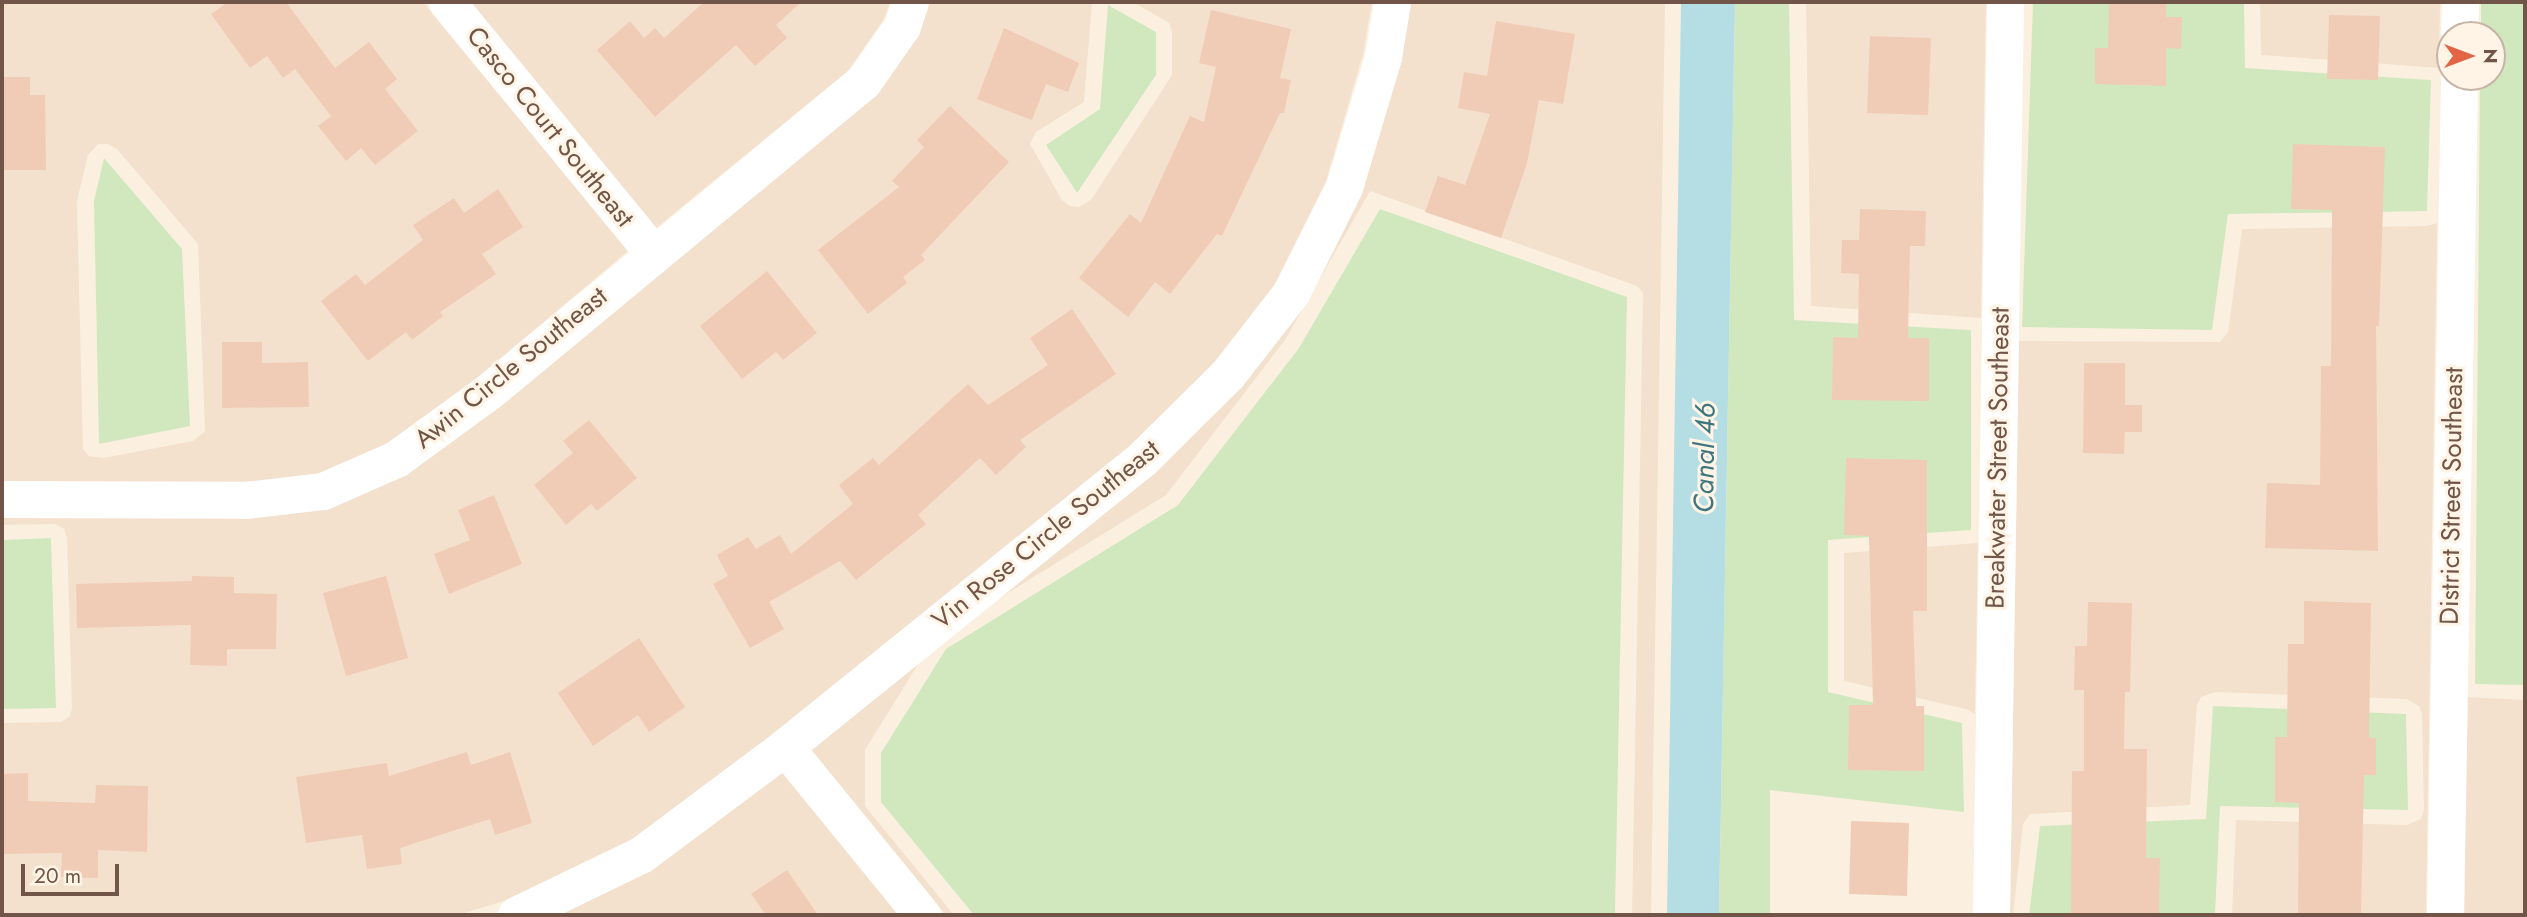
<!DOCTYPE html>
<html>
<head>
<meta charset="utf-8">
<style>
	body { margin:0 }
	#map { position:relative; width:2527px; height:917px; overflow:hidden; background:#fbf0df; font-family:Jost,sans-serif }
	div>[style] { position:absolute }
	.residential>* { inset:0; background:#f3e1ce }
	.green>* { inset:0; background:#d1e8bf }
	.water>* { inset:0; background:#b5dee4 }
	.building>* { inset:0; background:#f0ccb7 }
	.street>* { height:37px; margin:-18.5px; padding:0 18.5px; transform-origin:18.5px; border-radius:18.5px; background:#fff }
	span { translate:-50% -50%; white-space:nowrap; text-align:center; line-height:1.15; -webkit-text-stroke:6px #fff4e5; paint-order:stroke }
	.street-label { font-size:26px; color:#715548 }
	.water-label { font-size:28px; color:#3f757e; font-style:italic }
	.frame { position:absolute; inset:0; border:4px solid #715548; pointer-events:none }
	.north { position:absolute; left:2436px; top:21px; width:70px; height:70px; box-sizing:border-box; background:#fff4e5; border:2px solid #c6b4a6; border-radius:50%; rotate:90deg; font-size:19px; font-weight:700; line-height:28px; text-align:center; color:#715548 }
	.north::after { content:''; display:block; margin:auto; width:24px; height:32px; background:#e46446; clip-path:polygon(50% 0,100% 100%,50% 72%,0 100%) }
	.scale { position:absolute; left:21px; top:864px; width:98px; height:32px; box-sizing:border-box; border:4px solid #715548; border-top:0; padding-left:9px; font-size:21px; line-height:24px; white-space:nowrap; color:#715548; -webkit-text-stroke:5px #fff4e5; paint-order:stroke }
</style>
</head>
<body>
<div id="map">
	<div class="residential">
		<div style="clip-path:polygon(evenodd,2px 2px,423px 2px,628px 251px,476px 379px,386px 444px,317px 474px,244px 483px,2px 482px,2px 2px,98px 144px,108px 144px,117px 149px,198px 244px,205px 431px,193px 441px,103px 458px,89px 456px,83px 449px,77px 201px,88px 155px,98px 144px)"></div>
		<div style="clip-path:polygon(470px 2px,890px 2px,884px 19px,848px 71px,656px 228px)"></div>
		<div style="clip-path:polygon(930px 2px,1092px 2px,1084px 102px,1036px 132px,1030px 144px,1062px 200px,1070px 206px,1079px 207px,1091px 200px,1172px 75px,1172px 32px,1169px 23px,1133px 2px,1372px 2px,1363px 54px,1326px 181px,1274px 285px,1213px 364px,1129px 447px,773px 734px,631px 840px,523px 895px,458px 915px,2px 915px,2px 723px,61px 722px,70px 716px,72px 708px,67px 538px,64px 529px,55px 524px,2px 525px,2px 516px,331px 506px,679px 255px,879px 91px,920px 31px)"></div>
		<div style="clip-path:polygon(1411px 2px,1665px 2px,1651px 915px,1632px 915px,1643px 293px,1637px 286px,1370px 191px,1285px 340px,1166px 495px,992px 603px,1157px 471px,1242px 386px,1307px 302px,1363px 191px,1401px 62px)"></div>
		<div style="clip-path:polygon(1806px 2px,1986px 2px,1981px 318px,1811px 306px)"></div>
		<div style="clip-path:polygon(2260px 2px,2440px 2px,2439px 68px,2261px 55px)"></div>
		<div style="clip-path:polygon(2437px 223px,2426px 915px,2232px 913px,2236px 820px,2407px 825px,2421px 819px,2424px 810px,2422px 714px,2419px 706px,2407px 699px,2215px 692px,2201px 697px,2197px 705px,2190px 805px,2030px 814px,2023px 824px,2013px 915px,2010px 915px,2019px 341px,2220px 342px,2228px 332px,2242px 229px,2427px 226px)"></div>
		<div style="clip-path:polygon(1978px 543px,1975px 714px,1966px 709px,1844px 681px,1844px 553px)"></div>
		<div style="clip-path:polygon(920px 661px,865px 750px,865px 806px,954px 915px,946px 915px,811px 750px)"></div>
		<div style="clip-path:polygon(2468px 697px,2525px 700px,2525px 915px,2464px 915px)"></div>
		<div style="clip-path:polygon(782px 772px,899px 915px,560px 915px,654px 867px)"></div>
	</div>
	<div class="green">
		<div style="clip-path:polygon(1735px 2px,1789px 2px,1794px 320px,1971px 330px,1971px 530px,1828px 540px,1828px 692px,1962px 723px,1964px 812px,1770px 790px,1770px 915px,1719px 915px)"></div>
		<div style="clip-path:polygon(2033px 2px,2244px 2px,2245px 68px,2431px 80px,2427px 211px,2228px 214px,2212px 330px,2022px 327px)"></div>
		<div style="clip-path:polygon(2481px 2px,2525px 2px,2525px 685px,2475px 684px,2480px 77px,2492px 77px,2492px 35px,2481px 35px)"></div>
		<div style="clip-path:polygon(1108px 5px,1156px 32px,1156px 75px,1077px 193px,1046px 145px,1100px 109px)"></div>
		<div style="clip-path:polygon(104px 158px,182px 249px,190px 426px,99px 444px,94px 201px)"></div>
		<div style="clip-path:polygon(1380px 209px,1627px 297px,1615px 915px,974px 915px,881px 802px,881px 753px,946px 649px,1178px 505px,1299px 348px)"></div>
		<div style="clip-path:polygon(51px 538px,56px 708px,2px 709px,2px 540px)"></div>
		<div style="clip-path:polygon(2213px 706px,2406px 714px,2408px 810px,2220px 806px,2215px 915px,2029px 915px,2040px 826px,2206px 819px)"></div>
	</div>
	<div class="water">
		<div style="clip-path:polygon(1681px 2px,1735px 2px,1719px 915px,1667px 915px)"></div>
	</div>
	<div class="building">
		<div style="clip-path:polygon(228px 2px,286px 2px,335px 68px,369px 42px,397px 79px,385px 89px,418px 131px,375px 165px,361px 148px,346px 161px,318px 126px,331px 116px,295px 69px,283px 78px,267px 56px,250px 68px,211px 14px)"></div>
		<div style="clip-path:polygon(704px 2px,801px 2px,776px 25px,787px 38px,755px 66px,736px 45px,655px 117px,597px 50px,630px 21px,644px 38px,655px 28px,664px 38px)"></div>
		<div style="clip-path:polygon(2109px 2px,2166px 2px,2166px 17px,2182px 17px,2181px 49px,2166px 48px,2166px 86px,2095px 84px,2095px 48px,2108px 48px)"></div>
		<div style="clip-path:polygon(1211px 10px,1291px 29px,1280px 78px,1291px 80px,1284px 113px,1280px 113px,1222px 236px,1217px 234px,1170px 294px,1155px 282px,1128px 317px,1079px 278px,1130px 214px,1141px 223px,1190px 116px,1204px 122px,1216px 67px,1199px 63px)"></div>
		<div style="clip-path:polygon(2329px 15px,2380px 16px,2378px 80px,2327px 79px)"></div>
		<div style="clip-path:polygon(1496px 21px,1575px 34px,1563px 104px,1539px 100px,1527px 163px,1501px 238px,1425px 212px,1438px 176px,1465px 185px,1490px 114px,1458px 108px,1464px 72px,1487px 76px)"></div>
		<div style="clip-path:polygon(1004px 28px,1079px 63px,1068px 92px,1046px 84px,1032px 120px,977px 99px)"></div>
		<div style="clip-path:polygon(1870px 36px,1931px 38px,1928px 115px,1867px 113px)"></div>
		<div style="clip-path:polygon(2px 77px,30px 77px,30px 95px,45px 95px,46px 170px,2px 170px)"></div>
		<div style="clip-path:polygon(950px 106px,1009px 162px,921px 255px,925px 260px,903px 277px,907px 283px,868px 314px,818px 250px,899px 187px,892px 181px,924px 147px,917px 140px)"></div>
		<div style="clip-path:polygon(2293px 144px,2385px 147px,2379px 326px,2376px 326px,2378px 551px,2265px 548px,2267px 483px,2320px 485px,2321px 366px,2331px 366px,2332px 210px,2291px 209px)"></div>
		<div style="clip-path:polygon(498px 189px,523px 227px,482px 254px,496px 274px,440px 312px,443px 316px,412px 340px,406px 332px,368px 361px,321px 301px,356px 274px,365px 285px,423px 240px,413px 225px,454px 198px,464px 213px)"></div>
		<div style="clip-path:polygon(1860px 209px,1926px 211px,1925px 246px,1910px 246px,1908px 338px,1929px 338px,1929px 401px,1832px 400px,1833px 337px,1858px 338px,1859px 274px,1841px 273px,1842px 240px,1859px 240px)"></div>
		<div style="clip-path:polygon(767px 271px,817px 333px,783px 360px,776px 352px,742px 379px,700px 326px)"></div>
		<div style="clip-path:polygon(1072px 309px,1116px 374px,1020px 440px,1026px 447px,996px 475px,980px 458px,918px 515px,926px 524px,856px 580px,840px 561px,769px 602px,784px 629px,750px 648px,713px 584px,728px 576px,717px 555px,748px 537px,756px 549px,780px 535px,791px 554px,853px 504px,839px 485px,873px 458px,879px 465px,968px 384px,988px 405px,1048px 365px,1030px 338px)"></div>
		<div style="clip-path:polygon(222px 342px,262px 342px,262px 363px,308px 362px,309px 407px,222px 408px)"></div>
		<div style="clip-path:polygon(2084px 363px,2125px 363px,2125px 405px,2142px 405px,2142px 432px,2125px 432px,2124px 454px,2083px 453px)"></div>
		<div style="clip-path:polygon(589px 420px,637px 478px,597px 511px,591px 504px,566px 525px,534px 485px,573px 453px,563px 441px)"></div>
		<div style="clip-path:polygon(1846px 458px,1927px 460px,1927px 611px,1913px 611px,1916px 706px,1924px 706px,1924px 771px,1848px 770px,1849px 705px,1873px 705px,1869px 536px,1844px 535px)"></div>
		<div style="clip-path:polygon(494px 495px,522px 564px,449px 594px,434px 554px,470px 540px,458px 510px)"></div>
		<div style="clip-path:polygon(192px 576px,234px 577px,234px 593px,277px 594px,276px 649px,227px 649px,227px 666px,190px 665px,191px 625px,77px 628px,76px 584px,192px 581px)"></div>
		<div style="clip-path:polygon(386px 576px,408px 658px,346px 676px,323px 593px)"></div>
		<div style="clip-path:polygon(2304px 601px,2371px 603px,2369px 738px,2376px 738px,2376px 775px,2364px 775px,2361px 915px,2298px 915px,2299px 803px,2275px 802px,2275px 737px,2287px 737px,2288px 644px,2304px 644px)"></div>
		<div style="clip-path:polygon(2088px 602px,2132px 603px,2130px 692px,2125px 692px,2124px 749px,2147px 749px,2146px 858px,2160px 858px,2159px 915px,2071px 915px,2072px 771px,2084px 771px,2084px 690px,2074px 690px,2075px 646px,2087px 646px)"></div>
		<div style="clip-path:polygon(639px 638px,685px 707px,649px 732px,638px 715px,593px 746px,558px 693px)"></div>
		<div style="clip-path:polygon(467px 752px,471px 765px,510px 752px,532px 823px,495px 835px,490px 819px,400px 848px,402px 864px,367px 869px,362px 835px,306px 843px,296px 777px,387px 763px,389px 776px)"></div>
		<div style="clip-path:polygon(28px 773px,28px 801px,95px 803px,96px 785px,148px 786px,147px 852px,98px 850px,98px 878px,61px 877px,62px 853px,2px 854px,2px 774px)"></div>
		<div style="clip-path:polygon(1851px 821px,1909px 823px,1907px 896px,1849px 894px)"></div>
		<div style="clip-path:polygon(787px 870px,818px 915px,766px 915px,751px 894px)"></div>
	</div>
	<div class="street">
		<div style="left:447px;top:2px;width:325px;rotate:50.6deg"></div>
		<div style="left:2459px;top:35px;width:33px;rotate:-88deg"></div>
		<div style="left:2px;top:499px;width:243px;rotate:0.2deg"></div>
		<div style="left:245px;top:500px;width:79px;rotate:-6.6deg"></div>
		<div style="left:323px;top:491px;width:80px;rotate:-23.7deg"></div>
		<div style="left:396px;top:459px;width:114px;rotate:-36.1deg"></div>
		<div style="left:488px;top:392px;width:487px;rotate:-39.6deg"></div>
		<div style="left:863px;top:82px;width:68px;rotate:-55.1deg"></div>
		<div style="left:902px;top:26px;width:25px;rotate:-72deg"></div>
		<div style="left:785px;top:747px;width:217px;rotate:50.8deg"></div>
		<div style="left:516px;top:915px;width:140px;rotate:-25.8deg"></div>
		<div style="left:642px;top:854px;width:179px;rotate:-36.8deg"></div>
		<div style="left:785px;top:747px;width:459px;rotate:-38.9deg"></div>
		<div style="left:1142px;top:459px;width:121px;rotate:-44.7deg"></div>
		<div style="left:1228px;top:374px;width:103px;rotate:-52.1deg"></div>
		<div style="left:1291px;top:293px;width:119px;rotate:-63.4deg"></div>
		<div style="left:1344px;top:187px;width:136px;rotate:-73.3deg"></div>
		<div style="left:1383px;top:57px;width:56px;rotate:-80.7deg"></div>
		<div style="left:1991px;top:915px;width:913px;rotate:-89.12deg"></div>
		<div style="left:2445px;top:915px;width:838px;rotate:-89.04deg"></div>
	</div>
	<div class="street-label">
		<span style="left:550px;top:127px;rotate:51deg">Casco Court Southeast</span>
		<span style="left:511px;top:368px;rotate:-39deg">Awin Circle Southeast</span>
		<span style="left:1998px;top:458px;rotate:-89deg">Breakwater Street Southeast</span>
		<span style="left:2452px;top:496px;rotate:-89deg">District Street Southeast</span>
		<span style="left:1046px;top:535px;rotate:-39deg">Vin Rose Circle Southeast</span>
	</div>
	<div class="water-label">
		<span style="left:1705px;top:458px;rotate:-89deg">Canal 46</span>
	</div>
	<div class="frame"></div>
	<div class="north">N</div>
	<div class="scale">20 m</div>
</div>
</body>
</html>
